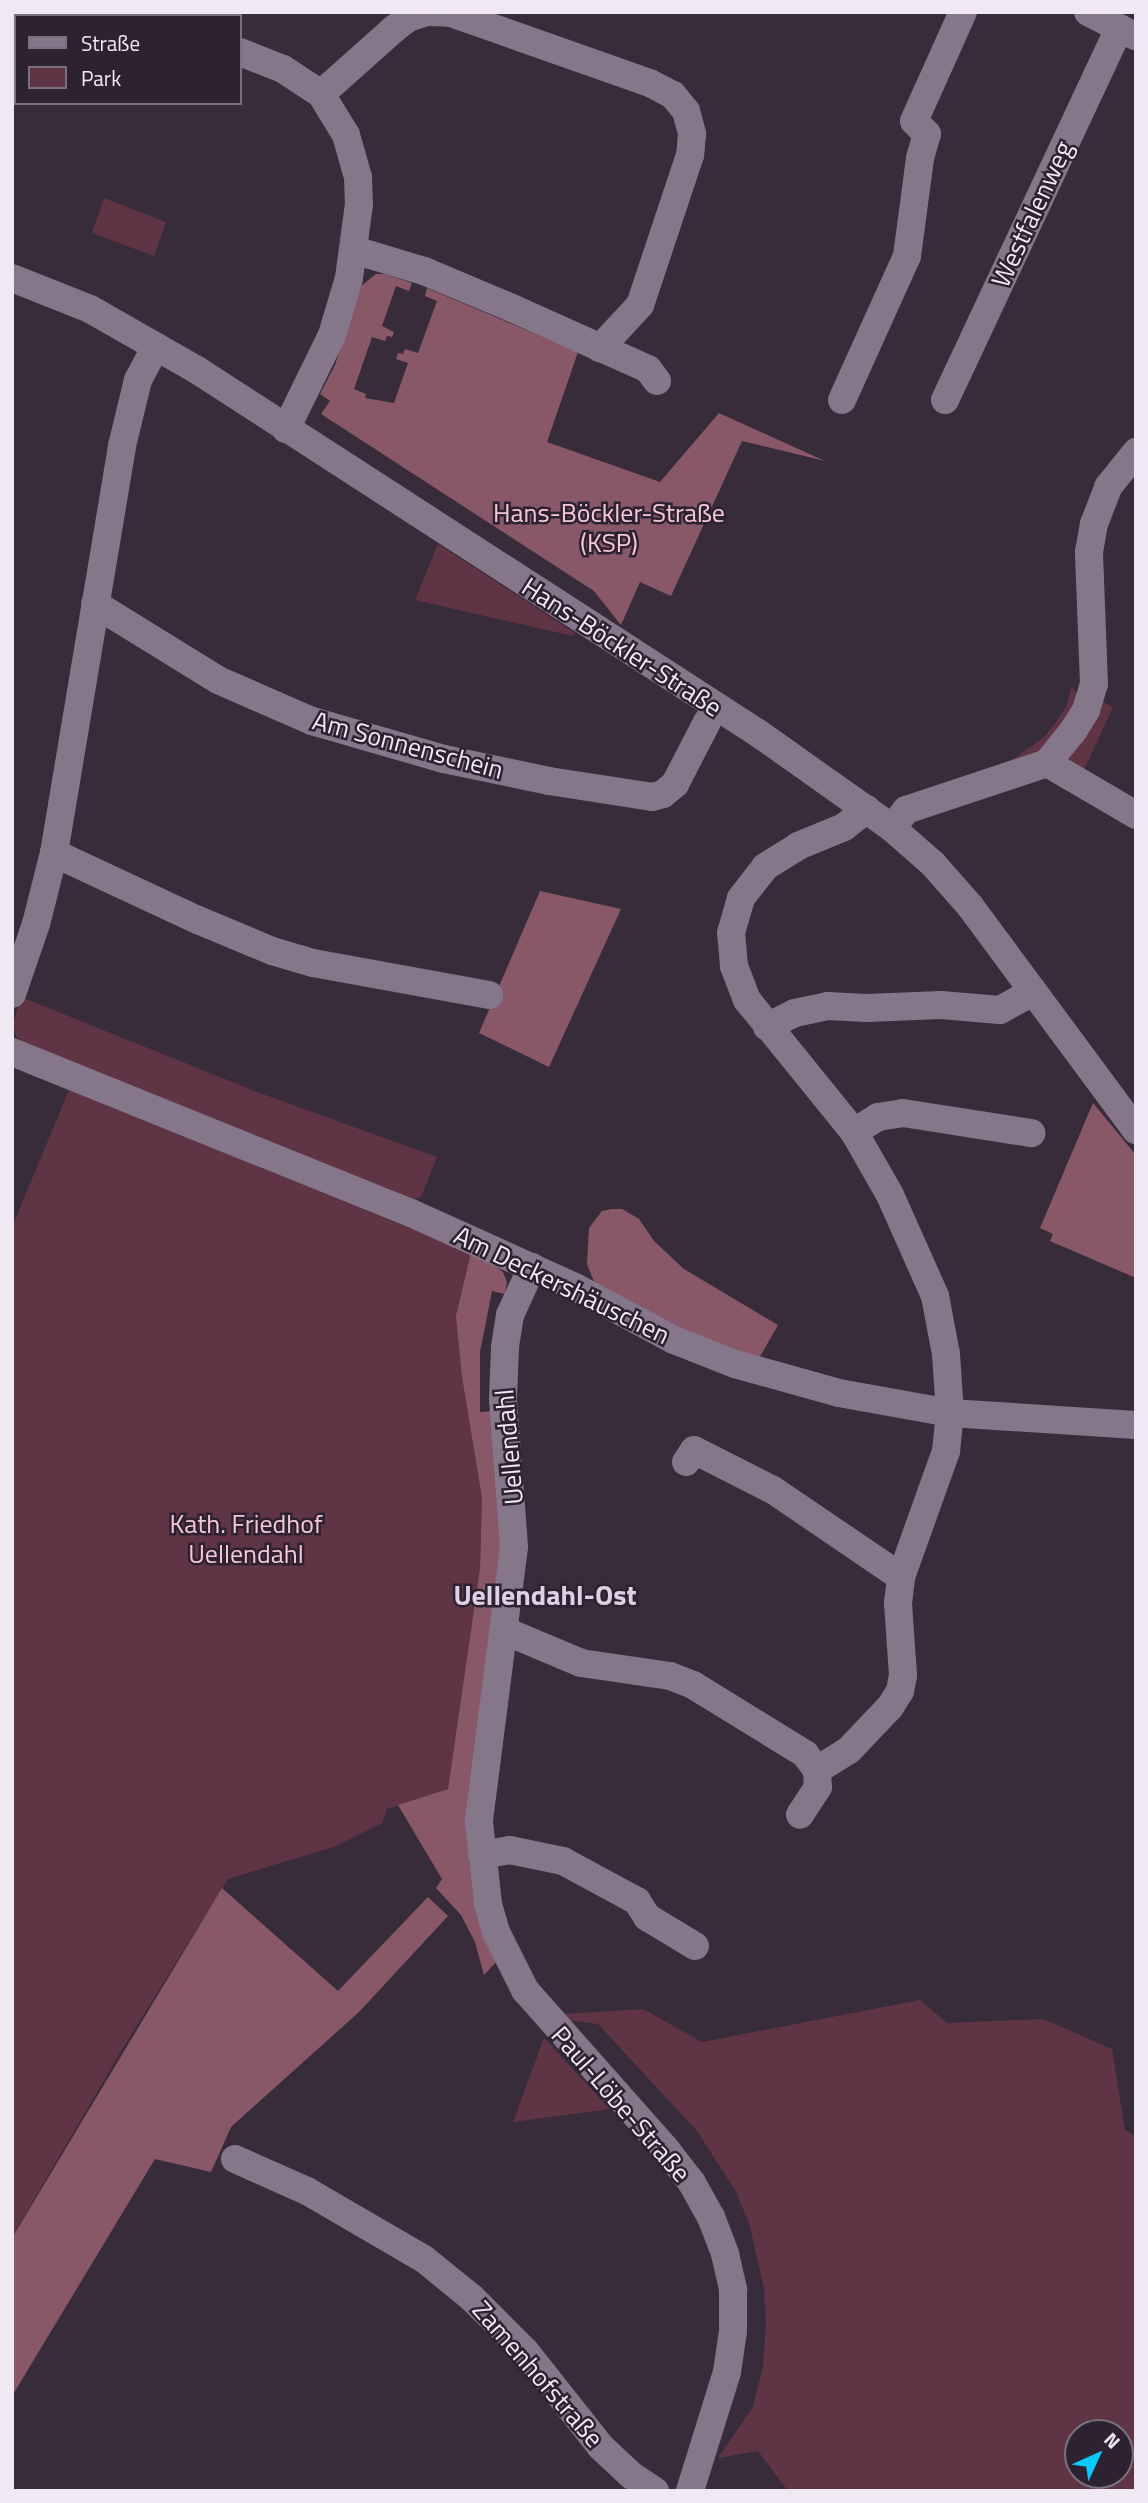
<!DOCTYPE html>
<html>
<head>
<meta charset="utf-8">
<style>
	body { margin:0 }
	#map { position:relative; width:1148px; height:2503px; overflow:hidden; background:#382c3b; font-family:"Titillium Web",sans-serif }
	div>[style] { position:absolute }
	.green>* { inset:0; background:#5f3444 }
	.forest>* { inset:0; background:#885869 }
	.minor>* { height:28px; margin:-14px; padding:0 14px; transform-origin:14px; border-radius:14px; background:#857789 }
	span { translate:-50% -50%; white-space:nowrap; text-align:center; line-height:1.15; -webkit-text-stroke:5px #2d2231; paint-order:stroke }
	.street-label { font-size:26px; color:#f0e8f2 }
	.park-label { font-size:26px; color:#f7c7d6 }
	.neighbourhood-label { font-size:28px; color:#e0d0e4; font-weight:700 }
	.frame { position:absolute; inset:0; border:14px solid #f0e8f2; pointer-events:none }
	.legend { position:absolute; left:14px; top:14px; width:228px; height:91px; box-sizing:border-box; background:#2d2231; border:2px solid #7b717e; margin:0; padding:9px 12px; list-style:none; font-size:21px; color:#f0e8f2 }
	.legend li { display:flex; align-items:center; gap:14px; height:35px }
	.legend b { width:35px; border:2px solid #7b717e }
	.north { position:absolute; left:1064px; top:2419px; width:70px; height:70px; box-sizing:border-box; background:#2d2231; border:2px solid #7b717e; border-radius:50%; rotate:45deg; font-size:19px; font-weight:700; line-height:28px; text-align:center; color:#f0e8f2 }
	.north::after { content:''; display:block; margin:auto; width:24px; height:32px; background:#09cafa; clip-path:polygon(50% 0,100% 100%,50% 72%,0 100%) }
</style>
</head>
<body>
<div id="map">
	<div class="green">
		<div style="clip-path:polygon(104px 198px,166px 222px,154px 256px,92px 233px)"></div>
		<div style="clip-path:polygon(438px 544px,575px 633px,573px 636px,415px 600px)"></div>
		<div style="clip-path:polygon(1072px 687px,1082px 701px,1049px 746px,1029px 757px,1006px 764px,1042px 739px,1054px 725px,1066px 707px)"></div>
		<div style="clip-path:polygon(1098px 700px,1113px 707px,1082px 774px,1067px 764px,1068px 753px)"></div>
		<div style="clip-path:polygon(21px 997px,257px 1092px,437px 1157px,421px 1197px,409px 1200px,27px 1046px,16px 1036px,13px 1024px)"></div>
		<div style="clip-path:polygon(69px 1090px,471px 1253px,462px 1377px,482px 1498px,480px 1568px,448px 1789px,387px 1809px,382px 1823px,336px 1846px,228px 1879px,123px 2048px,12px 2237px,12px 1227px)"></div>
		<div style="clip-path:polygon(evenodd,920px 2000px,947px 2023px,1043px 2019px,1112px 2049px,1125px 2130px,1136px 2136px,1136px 2491px,788px 2491px,758px 2451px,718px 2458px,753px 2407px,763px 2366px,766px 2322px,764px 2288px,749px 2223px,735px 2190px,697px 2131px,598px 2024px,567px 2020px,563px 2014px,643px 2009px,702px 2042px,920px 2000px,1078px 2433px,1120px 2433px,1120px 2475px,1078px 2475px,1078px 2433px)"></div>
		<div style="clip-path:polygon(544px 2038px,610px 2109px,513px 2122px)"></div>
	</div>
	<div class="forest">
		<div style="clip-path:polygon(376px 274px,385px 274px,412px 283px,409px 291px,396px 286px,382px 326px,394px 332px,392px 337px,387px 336px,385px 341px,372px 337px,354px 389px,366px 394px,365px 398px,394px 403px,408px 363px,396px 359px,398px 353px,403px 354px,405px 349px,418px 353px,437px 301px,425px 296px,427px 288px,578px 352px,547px 442px,660px 482px,719px 413px,825px 461px,742px 441px,671px 596px,640px 582px,621px 625px,594px 591px,321px 414px,330px 401px,320px 394px,335px 365px,361px 286px)"></div>
		<div style="clip-path:polygon(540px 891px,621px 909px,549px 1067px,479px 1033px)"></div>
		<div style="clip-path:polygon(1093px 1103px,1136px 1155px,1136px 1278px,1050px 1241px,1053px 1234px,1040px 1228px)"></div>
		<div style="clip-path:polygon(612px 1209px,622px 1209px,639px 1219px,654px 1241px,684px 1269px,778px 1325px,758px 1360px,709px 1342px,596px 1287px,587px 1264px,589px 1228px,602px 1211px)"></div>
		<div style="clip-path:polygon(471px 1253px,490px 1261px,503px 1272px,507px 1282px,505px 1294px,492px 1291px,480px 1352px,480px 1412px,496px 1411px,505px 1515px,470px 1803px,468px 1850px,472px 1886px,497px 1961px,484px 1975px,475px 1942px,461px 1915px,436px 1888px,442px 1879px,398px 1805px,448px 1789px,480px 1568px,482px 1498px,462px 1377px,456px 1316px)"></div>
		<div style="clip-path:polygon(222px 1888px,338px 1991px,428px 1897px,448px 1916px,359px 2012px,231px 2127px,211px 2172px,155px 2159px,12px 2396px,12px 2238px)"></div>
	</div>
	<div class="minor">
		<div style="left:134px;top:12px;width:10px;rotate:24deg"></div>
		<div style="left:1088px;top:12px;width:53px;rotate:27.1deg"></div>
		<div style="left:240px;top:52px;width:46px;rotate:21.6deg"></div>
		<div style="left:283px;top:69px;width:45px;rotate:33.3deg"></div>
		<div style="left:321px;top:94px;width:48px;rotate:58.6deg"></div>
		<div style="left:346px;top:135px;width:44px;rotate:74.1deg"></div>
		<div style="left:358px;top:177px;width:27px;rotate:88deg"></div>
		<div style="left:359px;top:204px;width:75px;rotate:97.7deg"></div>
		<div style="left:349px;top:278px;width:59px;rotate:106.6deg"></div>
		<div style="left:332px;top:335px;width:105px;rotate:116.1deg"></div>
		<div style="left:321px;top:94px;width:98px;rotate:-41.7deg"></div>
		<div style="left:394px;top:29px;width:18px;rotate:-38deg"></div>
		<div style="left:408px;top:18px;width:20px;rotate:-18deg"></div>
		<div style="left:427px;top:12px;width:24px;rotate:2deg"></div>
		<div style="left:451px;top:13px;width:211px;rotate:19.4deg"></div>
		<div style="left:650px;top:83px;width:26px;rotate:28deg"></div>
		<div style="left:673px;top:95px;width:21px;rotate:51deg"></div>
		<div style="left:686px;top:111px;width:24px;rotate:75deg"></div>
		<div style="left:692px;top:134px;width:21px;rotate:95deg"></div>
		<div style="left:690px;top:155px;width:158px;rotate:108.4deg"></div>
		<div style="left:640px;top:305px;width:59px;rotate:132.9deg"></div>
		<div style="left:354px;top:250px;width:73px;rotate:16.7deg"></div>
		<div style="left:424px;top:271px;width:95px;rotate:22.8deg"></div>
		<div style="left:512px;top:308px;width:149px;rotate:24.2deg"></div>
		<div style="left:648px;top:369px;width:15px;rotate:53deg"></div>
		<div style="left:12px;top:278px;width:84px;rotate:21.7deg"></div>
		<div style="left:90px;top:309px;width:123px;rotate:29.7deg"></div>
		<div style="left:197px;top:370px;width:668px;rotate:32.91deg"></div>
		<div style="left:758px;top:733px;width:164px;rotate:35.3deg"></div>
		<div style="left:892px;top:828px;width:55px;rotate:41.3deg"></div>
		<div style="left:933px;top:864px;width:56px;rotate:48.6deg"></div>
		<div style="left:970px;top:906px;width:279px;rotate:53.5deg"></div>
		<div style="left:842px;top:400px;width:158px;rotate:-65.7deg"></div>
		<div style="left:907px;top:256px;width:99px;rotate:-82.4deg"></div>
		<div style="left:920px;top:158px;width:25px;rotate:-74deg"></div>
		<div style="left:927px;top:134px;width:18px;rotate:-135deg"></div>
		<div style="left:914px;top:121px;width:120px;rotate:-65.8deg"></div>
		<div style="left:945px;top:400px;width:411px;rotate:-64.9deg"></div>
		<div style="left:95px;top:604px;width:145px;rotate:31.7deg"></div>
		<div style="left:218px;top:680px;width:103px;rotate:23.6deg"></div>
		<div style="left:312px;top:721px;width:137px;rotate:16.1deg"></div>
		<div style="left:444px;top:759px;width:107px;rotate:11.8deg"></div>
		<div style="left:549px;top:781px;width:104px;rotate:8.8deg"></div>
		<div style="left:652px;top:797px;width:11px;rotate:-15deg"></div>
		<div style="left:663px;top:794px;width:16px;rotate:-40deg"></div>
		<div style="left:675px;top:784px;width:70px;rotate:-62.7deg"></div>
		<div style="left:1047px;top:763px;width:103px;rotate:30.3deg"></div>
		<div style="left:892px;top:828px;width:23px;rotate:-52deg"></div>
		<div style="left:906px;top:810px;width:149px;rotate:-18.4deg"></div>
		<div style="left:1047px;top:763px;width:41px;rotate:-50.9deg"></div>
		<div style="left:1073px;top:731px;width:25px;rotate:-58deg"></div>
		<div style="left:1086px;top:710px;width:27px;rotate:-73deg"></div>
		<div style="left:1094px;top:684px;width:132px;rotate:-92.2deg"></div>
		<div style="left:1089px;top:552px;width:28px;rotate:-80deg"></div>
		<div style="left:1094px;top:524px;width:40px;rotate:-69deg"></div>
		<div style="left:1108px;top:487px;width:45px;rotate:-51.3deg"></div>
		<div style="left:54px;top:853px;width:159px;rotate:25deg"></div>
		<div style="left:198px;top:920px;width:80px;rotate:22.7deg"></div>
		<div style="left:272px;top:951px;width:43px;rotate:16.3deg"></div>
		<div style="left:313px;top:963px;width:179px;rotate:10.3deg"></div>
		<div style="left:12px;top:994px;width:74px;rotate:-71.1deg"></div>
		<div style="left:36px;top:924px;width:73px;rotate:-75.8deg"></div>
		<div style="left:54px;top:853px;width:413px;rotate:-80.5deg"></div>
		<div style="left:122px;top:446px;width:68px;rotate:-76.4deg"></div>
		<div style="left:138px;top:380px;width:38px;rotate:-62deg"></div>
		<div style="left:767px;top:1027px;width:31px;rotate:-27deg"></div>
		<div style="left:795px;top:1013px;width:33px;rotate:-12deg"></div>
		<div style="left:827px;top:1006px;width:40px;rotate:2.9deg"></div>
		<div style="left:867px;top:1008px;width:74px;rotate:-2.3deg"></div>
		<div style="left:941px;top:1005px;width:59px;rotate:4.8deg"></div>
		<div style="left:1000px;top:1010px;width:38px;rotate:-29deg"></div>
		<div style="left:12px;top:1052px;width:430px;rotate:22deg"></div>
		<div style="left:411px;top:1213px;width:180px;rotate:24.3deg"></div>
		<div style="left:575px;top:1287px;width:112px;rotate:28.2deg"></div>
		<div style="left:674px;top:1340px;width:66px;rotate:21.5deg"></div>
		<div style="left:735px;top:1364px;width:108px;rotate:15.6deg"></div>
		<div style="left:839px;top:1393px;width:113px;rotate:10.2deg"></div>
		<div style="left:950px;top:1413px;width:186px;rotate:3.7deg"></div>
		<div style="left:854px;top:1132px;width:28px;rotate:-32deg"></div>
		<div style="left:878px;top:1117px;width:25px;rotate:-9deg"></div>
		<div style="left:903px;top:1113px;width:130px;rotate:8.9deg"></div>
		<div style="left:532px;top:1267px;width:53px;rotate:114.6deg"></div>
		<div style="left:510px;top:1315px;width:32px;rotate:99deg"></div>
		<div style="left:505px;top:1347px;width:53px;rotate:92.2deg"></div>
		<div style="left:503px;top:1400px;width:147px;rotate:85.7deg"></div>
		<div style="left:514px;top:1547px;width:277px;rotate:97.3deg"></div>
		<div style="left:479px;top:1822px;width:82px;rotate:83.7deg"></div>
		<div style="left:488px;top:1904px;width:29px;rotate:74deg"></div>
		<div style="left:496px;top:1932px;width:65px;rotate:63.4deg"></div>
		<div style="left:525px;top:1990px;width:211px;rotate:48.5deg"></div>
		<div style="left:665px;top:2148px;width:44px;rotate:52.4deg"></div>
		<div style="left:692px;top:2183px;width:39px;rotate:61deg"></div>
		<div style="left:711px;top:2217px;width:40px;rotate:69deg"></div>
		<div style="left:725px;top:2254px;width:37px;rotate:77deg"></div>
		<div style="left:733px;top:2290px;width:41px;rotate:90deg"></div>
		<div style="left:733px;top:2331px;width:41px;rotate:98.3deg"></div>
		<div style="left:727px;top:2372px;width:125px;rotate:107.3deg"></div>
		<div style="left:686px;top:1462px;width:14px;rotate:-56deg"></div>
		<div style="left:694px;top:1450px;width:89px;rotate:26.9deg"></div>
		<div style="left:773px;top:1490px;width:155px;rotate:34.2deg"></div>
		<div style="left:505px;top:1631px;width:82px;rotate:22.8deg"></div>
		<div style="left:581px;top:1663px;width:90px;rotate:8.3deg"></div>
		<div style="left:670px;top:1676px;width:25px;rotate:21deg"></div>
		<div style="left:693px;top:1685px;width:132px;rotate:31.6deg"></div>
		<div style="left:805px;top:1754px;width:20px;rotate:53deg"></div>
		<div style="left:817px;top:1770px;width:17px;rotate:87deg"></div>
		<div style="left:818px;top:1787px;width:33px;rotate:123deg"></div>
		<div style="left:817px;top:1770px;width:38px;rotate:-32deg"></div>
		<div style="left:849px;top:1750px;width:59px;rotate:-46.4deg"></div>
		<div style="left:890px;top:1707px;width:19px;rotate:-58deg"></div>
		<div style="left:900px;top:1691px;width:16px;rotate:-79deg"></div>
		<div style="left:903px;top:1675px;width:72px;rotate:-94deg"></div>
		<div style="left:898px;top:1603px;width:26px;rotate:-83deg"></div>
		<div style="left:901px;top:1577px;width:134px;rotate:-70.3deg"></div>
		<div style="left:946px;top:1451px;width:38px;rotate:-84deg"></div>
		<div style="left:950px;top:1413px;width:59px;rotate:-93.9deg"></div>
		<div style="left:946px;top:1354px;width:59px;rotate:-100.7deg"></div>
		<div style="left:935px;top:1296px;width:111px;rotate:-114deg"></div>
		<div style="left:890px;top:1195px;width:73px;rotate:-119.7deg"></div>
		<div style="left:854px;top:1132px;width:170px;rotate:-129deg"></div>
		<div style="left:747px;top:1000px;width:36px;rotate:-111deg"></div>
		<div style="left:734px;top:966px;width:33px;rotate:-95deg"></div>
		<div style="left:731px;top:933px;width:36px;rotate:-74deg"></div>
		<div style="left:741px;top:898px;width:39px;rotate:-52deg"></div>
		<div style="left:765px;top:867px;width:39px;rotate:-32deg"></div>
		<div style="left:798px;top:846px;width:50px;rotate:-22.4deg"></div>
		<div style="left:844px;top:827px;width:29px;rotate:-38deg"></div>
		<div style="left:482px;top:1855px;width:28px;rotate:-10deg"></div>
		<div style="left:510px;top:1850px;width:54px;rotate:11.7deg"></div>
		<div style="left:563px;top:1861px;width:84px;rotate:28.4deg"></div>
		<div style="left:637px;top:1901px;width:19px;rotate:58deg"></div>
		<div style="left:647px;top:1917px;width:56px;rotate:31.1deg"></div>
		<div style="left:235px;top:2159px;width:79px;rotate:24deg"></div>
		<div style="left:307px;top:2191px;width:135px;rotate:30.2deg"></div>
		<div style="left:424px;top:2259px;width:62px;rotate:39.1deg"></div>
		<div style="left:472px;top:2298px;width:75px;rotate:45deg"></div>
		<div style="left:525px;top:2351px;width:122px;rotate:51.6deg"></div>
		<div style="left:601px;top:2447px;width:41px;rotate:43deg"></div>
		<div style="left:631px;top:2475px;width:29px;rotate:34deg"></div>
	</div>
	<div class="street-label">
		<span style="left:1032px;top:214px;rotate:-65deg">Westfalenweg</span>
		<span style="left:622px;top:647px;rotate:33deg">Hans-Böckler-Straße</span>
		<span style="left:408px;top:745px;rotate:15deg">Am Sonnenschein</span>
		<span style="left:562px;top:1285px;rotate:26deg">Am Deckershäuschen</span>
		<span style="left:509px;top:1447px;rotate:-95deg">Uellendahl</span>
		<span style="left:621px;top:2104px;rotate:49deg">Paul-Löbe-Straße</span>
		<span style="left:538px;top:2374px;rotate:49deg">Zamenhofstraße</span>
	</div>
	<div class="park-label">
		<span style="left:609px;top:528px">Hans-Böckler-Straße<br>(KSP)</span>
		<span style="left:246px;top:1539px">Kath. Friedhof<br>Uellendahl</span>
	</div>
	<div class="neighbourhood-label">
		<span style="left:545px;top:1595px">Uellendahl-Ost</span>
	</div>
	<div class="frame"></div>
	<ul class="legend">
	<li><b style="height:9px;background:#857789"></b>Straße</li>
	<li><b style="height:19px;background:#5f3444"></b>Park</li>
	</ul>
	<div class="north">N</div>
</div>
</body>
</html>
